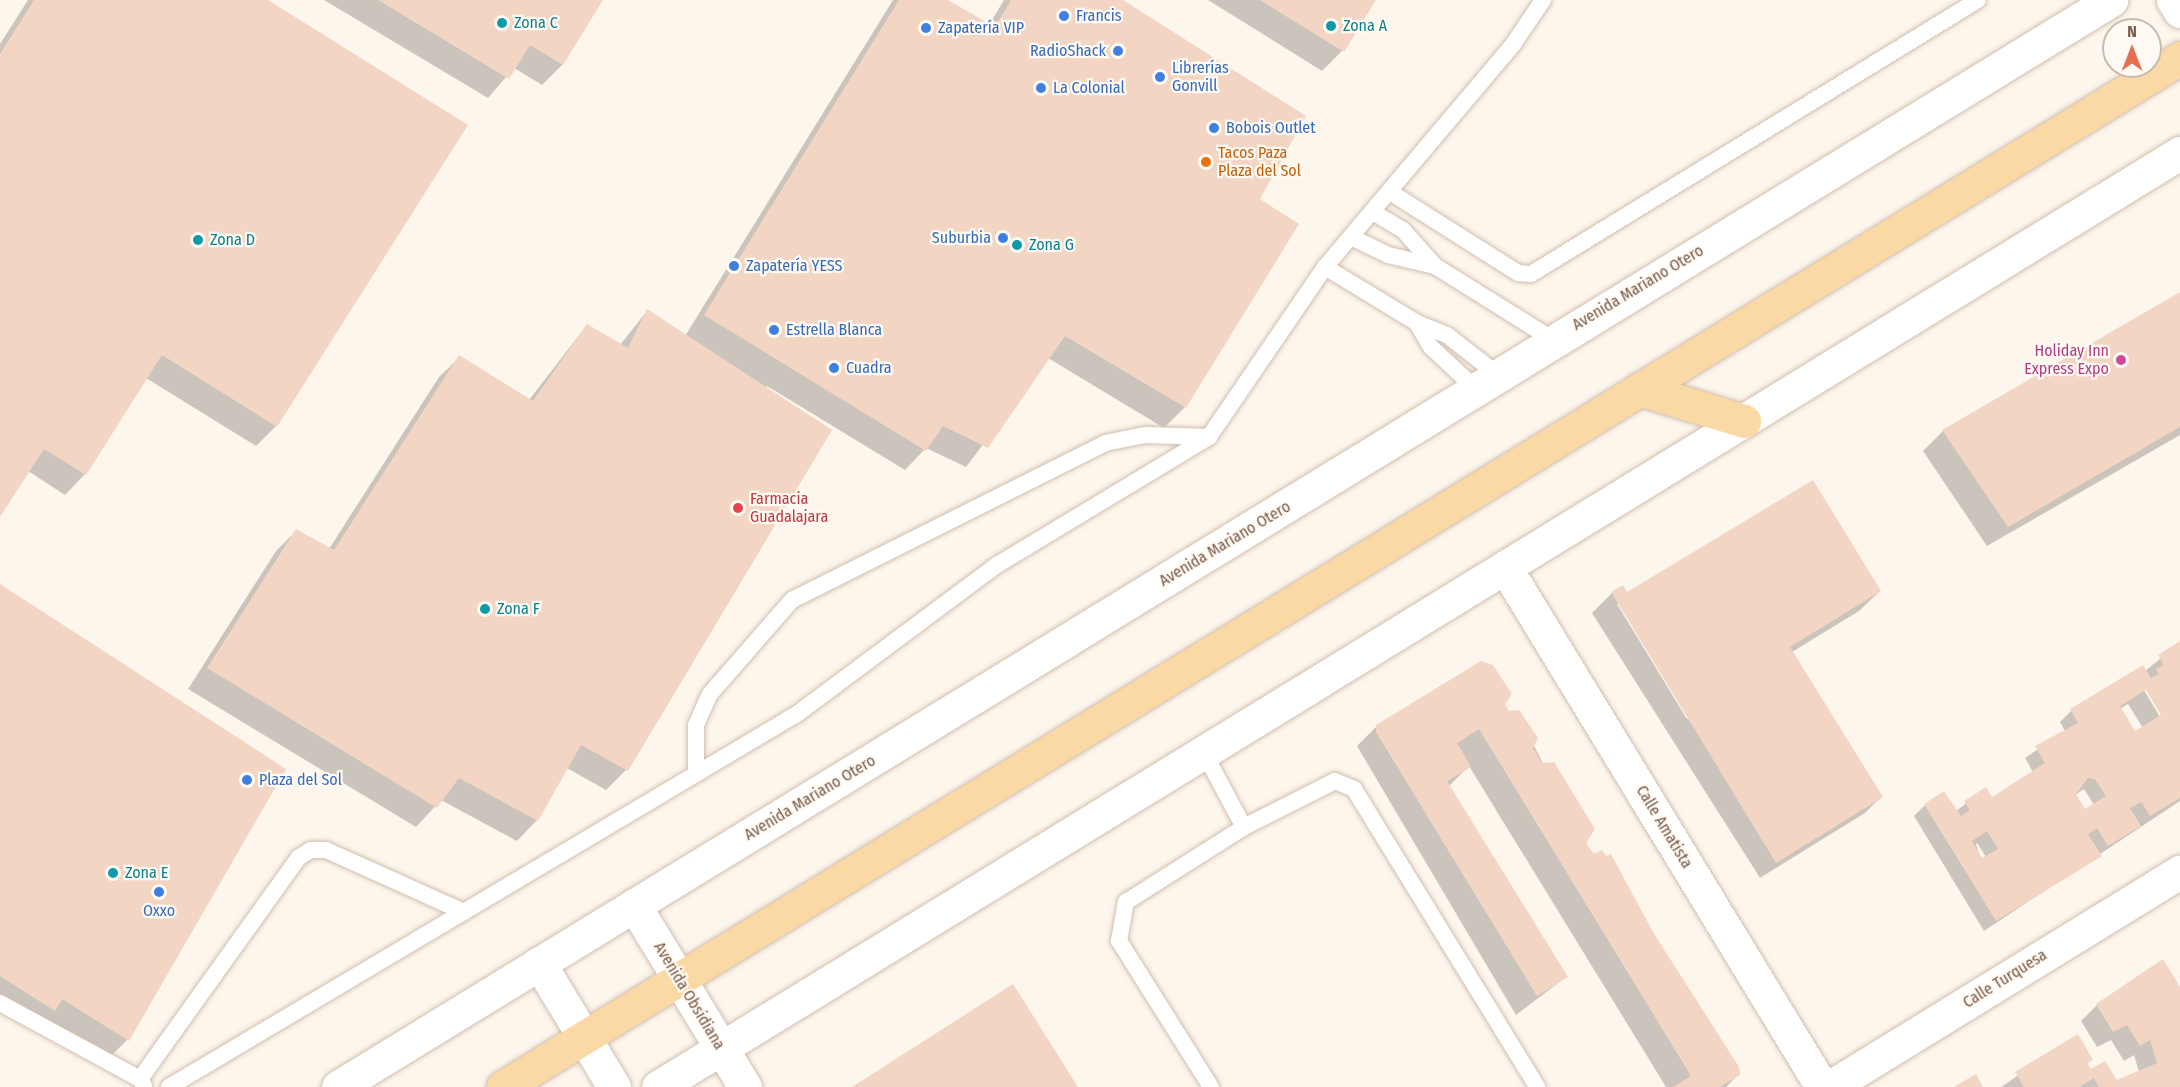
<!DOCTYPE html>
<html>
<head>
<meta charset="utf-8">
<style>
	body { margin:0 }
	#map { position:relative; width:2180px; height:1087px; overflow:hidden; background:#fdf6ec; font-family:"Fira Sans Condensed",sans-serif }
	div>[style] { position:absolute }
	.shadow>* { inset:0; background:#0003 }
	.building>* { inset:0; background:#f3d5c3 }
	.roads { filter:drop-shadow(0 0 2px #d1beb0) drop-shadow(0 0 2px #d1beb0) }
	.lane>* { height:16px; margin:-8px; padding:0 8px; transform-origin:8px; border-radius:8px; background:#fff }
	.street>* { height:33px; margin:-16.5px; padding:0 16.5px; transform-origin:16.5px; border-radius:16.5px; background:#fff }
	.secondary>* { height:33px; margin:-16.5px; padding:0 16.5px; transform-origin:16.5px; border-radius:16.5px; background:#fff }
	.primary>* { height:33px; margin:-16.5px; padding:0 16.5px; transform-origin:16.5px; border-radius:16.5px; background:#fbd9a5 }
	.dots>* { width:16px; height:16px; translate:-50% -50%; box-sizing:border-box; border:3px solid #fffaf3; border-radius:50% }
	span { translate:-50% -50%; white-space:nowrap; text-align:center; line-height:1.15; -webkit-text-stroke:4.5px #fffaf3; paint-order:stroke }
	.shop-label { font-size:16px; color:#366cbe }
	.left { translate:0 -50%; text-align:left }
	.right { translate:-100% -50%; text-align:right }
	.culture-label { font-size:16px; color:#0d838f }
	.food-label { font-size:16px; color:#c56008 }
	.street-label { font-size:16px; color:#7a5c4d }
	.hotel-label { font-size:16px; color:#b23c85 }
	.health-label { font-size:16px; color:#be3a42 }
	.north { position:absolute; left:2102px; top:18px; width:60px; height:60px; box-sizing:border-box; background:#fffaf3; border:2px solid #cabbb1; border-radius:50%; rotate:0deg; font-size:16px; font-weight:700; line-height:24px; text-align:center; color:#7a5c4d }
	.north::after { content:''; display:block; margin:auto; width:21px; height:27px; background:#e76f51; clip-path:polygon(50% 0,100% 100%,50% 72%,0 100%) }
</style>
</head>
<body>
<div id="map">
	<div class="shadow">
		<div style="clip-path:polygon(28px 0,265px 0,276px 426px,256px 446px,146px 378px,85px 474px,65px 495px,28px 471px,0 515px,0 44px)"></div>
		<div style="clip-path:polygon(324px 0,601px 0,562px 65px,542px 85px,514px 68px,488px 98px)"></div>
		<div style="clip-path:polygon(893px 0,945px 0,989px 25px,1004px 0,1120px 0,1258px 199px,1297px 224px,1184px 408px,1164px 428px,1048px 358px,966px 467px,926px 448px,905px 470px,767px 386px,626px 770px,606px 790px,567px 768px,537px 820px,517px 841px,441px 800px,416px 827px,188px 689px,276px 551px,296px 531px,329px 549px,439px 377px,460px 357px,529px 400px,587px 325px,620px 345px,647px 311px,685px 336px)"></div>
		<div style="clip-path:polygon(1208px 0,1374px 0,1342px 51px,1322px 71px)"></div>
		<div style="clip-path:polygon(2180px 294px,2180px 435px,1987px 546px,1923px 451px,1943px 431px)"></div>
		<div style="clip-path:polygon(0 586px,127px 1040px,107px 1060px,0 1009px)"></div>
		<div style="clip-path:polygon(evenodd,1880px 591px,1859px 611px,1792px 652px,1881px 797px,1865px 813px,1760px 878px,1592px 613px,1612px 593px,1880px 591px,1617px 604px,1620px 604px,1689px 718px,1687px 719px,1617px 604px)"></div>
		<div style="clip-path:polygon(evenodd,2180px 643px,2180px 801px,1984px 931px,1914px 816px,1925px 805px,1956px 811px,1986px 789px,1991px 799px,2033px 772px,2025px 758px,2065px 731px,2060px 722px,2071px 711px,2142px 667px,2145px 671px,2180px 643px,2146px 688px,2166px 721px,2163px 722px,2144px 690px,2146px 688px,2180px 643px,2128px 704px,2143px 728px,2134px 733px,2120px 709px,2128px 704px,2180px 643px,2084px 789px,2094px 805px,2085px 811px,2075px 795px,2084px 789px,2180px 643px,1977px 843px,1986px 857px,1981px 860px,1976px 844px,1977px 843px)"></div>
		<div style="clip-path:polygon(1503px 704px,1532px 742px,1584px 843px,1652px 933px,1739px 1074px,1726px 1087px,1666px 1087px,1469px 766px,1449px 786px,1566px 977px,1516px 1015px,1357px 746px,1377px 726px)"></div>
		<div style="clip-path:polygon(2180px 990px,2180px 1087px,2001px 1087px,2077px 1036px,2091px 1060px,2086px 1065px,2090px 1071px,2116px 1082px,2139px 1072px,2134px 1055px,2124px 1061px,2111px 1040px,2097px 1047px,2081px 1021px,2097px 1005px)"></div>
	</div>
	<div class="building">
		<div style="clip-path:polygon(34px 0,268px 0,468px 125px,277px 427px,162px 355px,86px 475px,44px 449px,0 517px,0 54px)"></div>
		<div style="clip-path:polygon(378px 0,603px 0,563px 65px,530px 45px,509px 79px)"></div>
		<div style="clip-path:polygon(899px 0,948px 0,995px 27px,1011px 0,1123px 0,1306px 116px,1260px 199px,1299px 224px,1186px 408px,1065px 336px,988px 448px,943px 426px,926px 451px,704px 315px)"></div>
		<div style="clip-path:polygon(1260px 0,1376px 0,1344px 52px)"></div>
		<div style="clip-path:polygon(2180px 292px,2180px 427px,2008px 527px,1942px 430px)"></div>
		<div style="clip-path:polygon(647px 309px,832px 430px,628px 771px,581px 745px,538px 821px,459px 778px,437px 808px,207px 668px,296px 529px,334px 550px,459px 355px,533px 401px,587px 324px,628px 348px)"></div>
		<div style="clip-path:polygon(1813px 480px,1881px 591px,1790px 647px,1883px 797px,1776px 863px,1611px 592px,1623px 585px,1627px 592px)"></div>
		<div style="clip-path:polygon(0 584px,286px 769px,129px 1041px,62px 999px,55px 1011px,0 976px)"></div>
		<div style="clip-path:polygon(evenodd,2180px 641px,2180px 798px,2150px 816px,2141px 802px,2130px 808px,2141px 826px,2108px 846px,2097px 828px,2088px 834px,2102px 856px,1996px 921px,1924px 804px,1944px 791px,1961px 816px,1970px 810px,1964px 801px,1986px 787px,1992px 797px,2045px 763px,2035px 746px,2078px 723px,2070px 709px,2143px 665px,2151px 678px,2159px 674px,2156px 669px,2164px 665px,2158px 655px,2180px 641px,2146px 690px,2161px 715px,2135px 731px,2120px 706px,2146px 690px,2180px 641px,2088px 778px,2095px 779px,2106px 796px,2085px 809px,2076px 794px,2088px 778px,2180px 641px,1987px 831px,1998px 849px,1982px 858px,1972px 841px,1987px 831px)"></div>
		<div style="clip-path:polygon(1481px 661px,1493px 665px,1512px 694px,1505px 704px,1509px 711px,1519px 710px,1538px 738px,1533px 748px,1542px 763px,1554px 762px,1595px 829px,1586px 843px,1594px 854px,1602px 850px,1606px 856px,1611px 854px,1653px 932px,1739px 1067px,1740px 1075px,1720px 1087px,1673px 1087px,1691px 1076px,1479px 729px,1457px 743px,1471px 767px,1447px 781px,1568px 977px,1537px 996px,1376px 732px,1376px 725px)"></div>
		<div style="clip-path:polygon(2163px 959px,2180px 987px,2180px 1087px,2099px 1087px,2094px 1078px,2079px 1087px,2024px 1087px,2015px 1072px,2078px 1034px,2093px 1060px,2087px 1063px,2091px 1069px,2105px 1061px,2117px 1080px,2157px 1063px,2150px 1040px,2140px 1046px,2127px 1025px,2113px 1032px,2096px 1004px)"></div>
		<div style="clip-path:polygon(1013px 984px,1078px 1087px,852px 1087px)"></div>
		<div style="clip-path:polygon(1976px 1074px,1983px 1087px,1954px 1087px)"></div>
	</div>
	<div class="roads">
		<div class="lane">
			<div style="left:1390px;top:192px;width:151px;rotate:32.3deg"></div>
			<div style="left:1518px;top:273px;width:13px;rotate:4deg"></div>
			<div style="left:1531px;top:274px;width:524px;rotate:-31.51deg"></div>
			<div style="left:1373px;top:212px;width:35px;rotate:31deg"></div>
			<div style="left:1403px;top:230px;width:48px;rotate:48.4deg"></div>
			<div style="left:1351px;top:237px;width:41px;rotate:25.9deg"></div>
			<div style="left:1388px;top:255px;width:48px;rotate:13.2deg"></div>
			<div style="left:1435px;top:266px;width:138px;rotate:32deg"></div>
			<div style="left:1325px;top:267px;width:108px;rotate:31.3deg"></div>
			<div style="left:1417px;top:323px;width:32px;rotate:22deg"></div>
			<div style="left:1447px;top:335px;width:65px;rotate:38.1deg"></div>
			<div style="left:1417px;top:323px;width:28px;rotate:60deg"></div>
			<div style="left:1431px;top:347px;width:63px;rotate:43.1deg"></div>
			<div style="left:1203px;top:751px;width:86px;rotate:61.7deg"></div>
			<div style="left:696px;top:774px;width:49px;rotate:-90deg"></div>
			<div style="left:696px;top:725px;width:34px;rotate:-66deg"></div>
			<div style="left:710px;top:694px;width:125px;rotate:-48.9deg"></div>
			<div style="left:792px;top:600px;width:350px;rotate:-26.6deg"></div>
			<div style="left:1105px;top:443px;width:41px;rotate:-11.3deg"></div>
			<div style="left:1145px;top:435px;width:63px;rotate:1.8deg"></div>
			<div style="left:0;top:1003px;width:159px;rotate:28.5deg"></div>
			<div style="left:140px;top:1079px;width:8px;rotate:60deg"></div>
			<div style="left:140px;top:1079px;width:272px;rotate:-54.4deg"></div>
			<div style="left:298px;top:858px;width:15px;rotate:-32deg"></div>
			<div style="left:311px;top:850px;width:15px"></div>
			<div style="left:326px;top:850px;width:151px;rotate:24.2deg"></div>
			<div style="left:169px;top:1087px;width:730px;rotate:-30.71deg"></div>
			<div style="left:797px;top:714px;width:249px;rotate:-36.7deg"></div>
			<div style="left:997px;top:565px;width:248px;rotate:-31.1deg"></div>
			<div style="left:1209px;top:437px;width:206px;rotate:-55.7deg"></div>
			<div style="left:1325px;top:267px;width:293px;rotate:-49.8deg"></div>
			<div style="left:1514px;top:43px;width:52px;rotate:-56deg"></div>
			<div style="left:1211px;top:1087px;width:173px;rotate:-122.2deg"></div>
			<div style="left:1119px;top:941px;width:40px;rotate:-80deg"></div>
			<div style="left:1126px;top:902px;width:140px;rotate:-32.4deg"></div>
			<div style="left:1244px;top:827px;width:102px;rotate:-26.8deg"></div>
			<div style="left:1335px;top:781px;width:21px;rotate:23deg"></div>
			<div style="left:1354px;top:789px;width:350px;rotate:58.4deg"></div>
		</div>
		<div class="street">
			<div style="left:2173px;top:0;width:13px;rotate:58deg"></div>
			<div style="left:1505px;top:567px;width:609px;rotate:58.63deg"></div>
			<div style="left:1830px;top:1087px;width:411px;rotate:-31.6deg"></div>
		</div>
		<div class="secondary">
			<div style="left:634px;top:905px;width:213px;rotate:58.6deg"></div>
			<div style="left:539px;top:963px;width:145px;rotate:58.8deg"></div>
			<div style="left:338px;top:1087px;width:2080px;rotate:-31.51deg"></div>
			<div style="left:658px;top:1087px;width:1786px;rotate:-31.54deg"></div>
		</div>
		<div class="primary">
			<div style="left:1639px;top:389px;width:110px;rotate:16.9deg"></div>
			<div style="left:503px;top:1087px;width:1968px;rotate:-31.53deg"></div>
		</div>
	</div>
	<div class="dots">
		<div style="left:1064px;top:16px;background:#3f7fe0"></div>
		<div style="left:502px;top:23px;background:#0f9aa8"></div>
		<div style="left:1331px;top:26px;background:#0f9aa8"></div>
		<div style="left:926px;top:28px;background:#3f7fe0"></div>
		<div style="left:1118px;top:51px;background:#3f7fe0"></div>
		<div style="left:1160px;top:77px;background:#3f7fe0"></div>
		<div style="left:1041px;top:88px;background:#3f7fe0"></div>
		<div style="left:1214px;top:128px;background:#3f7fe0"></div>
		<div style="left:1206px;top:162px;background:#e8710a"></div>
		<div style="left:1003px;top:238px;background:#3f7fe0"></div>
		<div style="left:198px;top:240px;background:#0f9aa8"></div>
		<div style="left:1017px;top:245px;background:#0f9aa8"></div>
		<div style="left:734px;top:266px;background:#3f7fe0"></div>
		<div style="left:774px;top:330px;background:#3f7fe0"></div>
		<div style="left:2121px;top:360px;background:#d1479c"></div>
		<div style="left:834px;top:368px;background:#3f7fe0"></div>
		<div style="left:738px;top:508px;background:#e0444e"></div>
		<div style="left:485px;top:609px;background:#0f9aa8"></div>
		<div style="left:247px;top:780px;background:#3f7fe0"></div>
		<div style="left:113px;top:873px;background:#0f9aa8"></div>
		<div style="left:159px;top:892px;background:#3f7fe0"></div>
	</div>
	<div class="shop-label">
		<span class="left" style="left:1076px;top:16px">Francis</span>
		<span class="left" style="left:938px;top:28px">Zapatería VIP</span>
		<span class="right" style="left:1106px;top:51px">RadioShack</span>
		<span class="left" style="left:1172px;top:77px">Librerías<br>Gonvill</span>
		<span class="left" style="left:1053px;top:88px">La Colonial</span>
		<span class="left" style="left:1226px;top:128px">Bobois Outlet</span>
		<span class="right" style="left:991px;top:238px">Suburbia</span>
		<span class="left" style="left:746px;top:266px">Zapatería YESS</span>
		<span class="left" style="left:786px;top:330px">Estrella Blanca</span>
		<span class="left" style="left:846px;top:368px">Cuadra</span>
		<span class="left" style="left:259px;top:780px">Plaza del Sol</span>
		<span style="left:159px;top:911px">Oxxo</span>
	</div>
	<div class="culture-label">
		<span class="left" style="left:514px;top:23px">Zona C</span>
		<span class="left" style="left:1343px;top:26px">Zona A</span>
		<span class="left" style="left:210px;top:240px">Zona D</span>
		<span class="left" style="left:1029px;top:245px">Zona G</span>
		<span class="left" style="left:497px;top:609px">Zona F</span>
		<span class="left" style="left:125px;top:873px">Zona E</span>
	</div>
	<div class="food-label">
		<span class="left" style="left:1218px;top:162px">Tacos Paza<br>Plaza del Sol</span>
	</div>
	<div class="street-label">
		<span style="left:1638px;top:288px;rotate:-31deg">Avenida Mariano Otero</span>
		<span style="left:1225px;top:544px;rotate:-31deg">Avenida Mariano Otero</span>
		<span style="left:810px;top:798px;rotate:-31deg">Avenida Mariano Otero</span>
		<span style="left:1664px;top:827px;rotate:59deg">Calle Amatista</span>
		<span style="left:2005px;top:979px;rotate:-32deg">Calle Turquesa</span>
		<span style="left:689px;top:996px;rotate:59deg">Avenida Obsidiana</span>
	</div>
	<div class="hotel-label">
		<span class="right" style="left:2109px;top:360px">Holiday Inn<br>Express Expo</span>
	</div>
	<div class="health-label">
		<span class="left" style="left:750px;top:508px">Farmacia<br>Guadalajara</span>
	</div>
	<div class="north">N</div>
</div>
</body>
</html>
